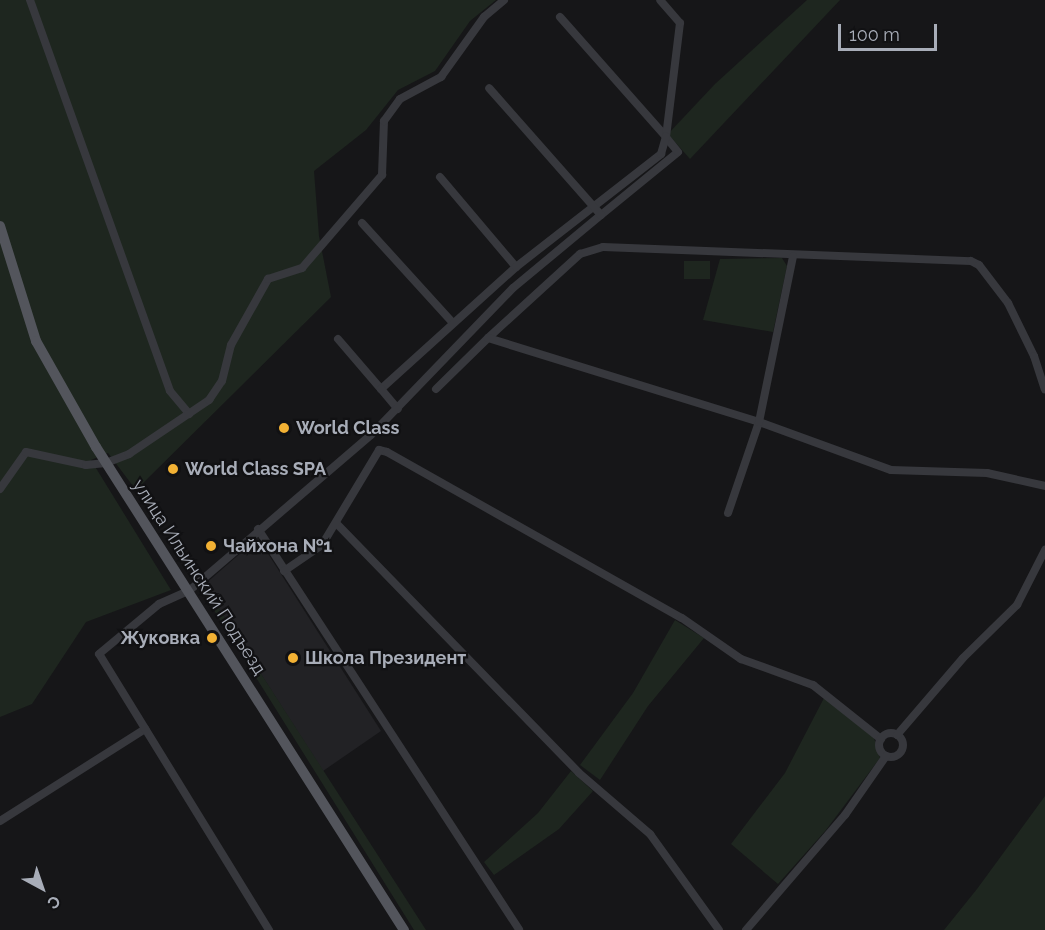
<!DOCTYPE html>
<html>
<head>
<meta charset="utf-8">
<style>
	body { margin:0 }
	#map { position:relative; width:1045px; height:930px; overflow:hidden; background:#161618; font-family:Raleway,sans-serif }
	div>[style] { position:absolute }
	.built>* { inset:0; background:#222225 }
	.green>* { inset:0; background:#1e261f }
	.minor>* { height:8px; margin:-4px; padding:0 4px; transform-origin:4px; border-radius:4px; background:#37383d }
	.minor>.ring { margin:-4px; padding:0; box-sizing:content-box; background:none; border:8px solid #37383d; border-radius:50% }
	.major>* { height:10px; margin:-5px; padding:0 5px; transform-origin:5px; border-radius:5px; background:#53555c }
	.dots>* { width:16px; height:16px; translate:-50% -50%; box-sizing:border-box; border:3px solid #111113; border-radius:50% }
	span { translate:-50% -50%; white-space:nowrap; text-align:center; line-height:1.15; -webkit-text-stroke:4.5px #111113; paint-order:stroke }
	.poi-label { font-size:18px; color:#a8adb8; font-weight:700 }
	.left { translate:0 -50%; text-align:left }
	.right { translate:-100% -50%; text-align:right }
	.street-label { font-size:18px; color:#a8adb8 }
	.north { position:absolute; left:12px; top:858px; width:60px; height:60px; -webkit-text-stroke:4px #111113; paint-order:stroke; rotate:140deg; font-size:16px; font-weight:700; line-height:24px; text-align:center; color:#a8adb8 }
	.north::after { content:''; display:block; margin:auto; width:21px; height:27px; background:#a8adb8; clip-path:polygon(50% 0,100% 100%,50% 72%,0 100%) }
	.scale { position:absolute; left:838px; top:24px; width:99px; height:27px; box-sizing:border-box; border:3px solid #a8adb8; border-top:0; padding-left:8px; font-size:18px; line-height:21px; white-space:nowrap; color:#a8adb8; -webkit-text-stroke:4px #111113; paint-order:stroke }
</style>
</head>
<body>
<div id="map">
	<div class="built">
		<div style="clip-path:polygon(258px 538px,381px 731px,323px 771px,204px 585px)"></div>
	</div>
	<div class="green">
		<div style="clip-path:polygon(0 0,496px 0,470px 21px,435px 71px,398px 90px,366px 130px,314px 171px,319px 236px,331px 297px,136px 490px,108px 453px,91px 460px,171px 590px,86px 622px,32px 704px,0 717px)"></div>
		<div style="clip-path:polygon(807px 0,840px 0,690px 159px,668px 134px,715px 84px)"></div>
		<div style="clip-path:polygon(782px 258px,787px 266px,773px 332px,703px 320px,720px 259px)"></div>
		<div style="clip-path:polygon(684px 261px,710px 261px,710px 279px,684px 279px)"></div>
		<div style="clip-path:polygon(204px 585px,379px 857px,426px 930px,414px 930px,202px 591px)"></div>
		<div style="clip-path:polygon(675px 620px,704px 638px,648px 706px,600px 780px,580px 765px,633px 693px)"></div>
		<div style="clip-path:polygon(824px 698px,874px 738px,880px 758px,826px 830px,778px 884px,731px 844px,785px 773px)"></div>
		<div style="clip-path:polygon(571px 771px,593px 791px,559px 829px,494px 875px,484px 862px,538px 813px)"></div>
		<div style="clip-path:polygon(1045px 796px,1045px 930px,944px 930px,977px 889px)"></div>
	</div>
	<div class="minor">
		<div style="left:30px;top:0;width:415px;rotate:70.3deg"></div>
		<div style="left:170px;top:391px;width:30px;rotate:50deg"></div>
		<div style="left:560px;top:17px;width:160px;rotate:48.5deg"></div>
		<div style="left:666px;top:137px;width:115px;rotate:-83deg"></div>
		<div style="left:680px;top:23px;width:30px;rotate:-131deg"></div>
		<div style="left:440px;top:177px;width:118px;rotate:49.8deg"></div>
		<div style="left:601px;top:215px;width:99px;rotate:-39.3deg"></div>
		<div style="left:678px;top:152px;width:19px;rotate:-129deg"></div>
		<div style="left:362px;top:223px;width:135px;rotate:47.7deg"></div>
		<div style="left:488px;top:338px;width:125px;rotate:-42.4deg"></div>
		<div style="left:580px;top:254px;width:24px;rotate:-17deg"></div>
		<div style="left:603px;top:247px;width:368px;rotate:2.2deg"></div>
		<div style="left:971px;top:261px;width:9px;rotate:27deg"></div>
		<div style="left:979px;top:265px;width:48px;rotate:52.7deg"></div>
		<div style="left:1008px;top:303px;width:59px;rotate:63.9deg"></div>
		<div style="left:1034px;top:356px;width:35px;rotate:72deg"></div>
		<div style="left:338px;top:339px;width:66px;rotate:49.3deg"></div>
		<div style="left:381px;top:389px;width:182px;rotate:-42.1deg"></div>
		<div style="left:516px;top:267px;width:184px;rotate:-37.9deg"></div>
		<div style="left:661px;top:154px;width:18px;rotate:-74deg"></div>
		<div style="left:381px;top:389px;width:26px;rotate:50deg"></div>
		<div style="left:436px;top:389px;width:73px;rotate:-44.4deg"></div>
		<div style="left:488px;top:338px;width:284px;rotate:17.2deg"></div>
		<div style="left:759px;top:422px;width:140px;rotate:20deg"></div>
		<div style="left:891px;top:470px;width:96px;rotate:1.8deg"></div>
		<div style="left:987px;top:473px;width:59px;rotate:12.6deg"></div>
		<div style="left:0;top:489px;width:45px;rotate:-54.9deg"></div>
		<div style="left:26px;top:452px;width:61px;rotate:12.2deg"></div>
		<div style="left:86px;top:465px;width:20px;rotate:-6deg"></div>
		<div style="left:106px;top:463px;width:25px;rotate:-21deg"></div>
		<div style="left:129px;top:454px;width:97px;rotate:-34deg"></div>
		<div style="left:209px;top:400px;width:23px;rotate:-56deg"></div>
		<div style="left:222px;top:381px;width:37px;rotate:-76deg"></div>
		<div style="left:231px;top:345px;width:76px;rotate:-60.7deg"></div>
		<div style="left:268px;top:279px;width:36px;rotate:-18deg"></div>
		<div style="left:302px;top:268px;width:123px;rotate:-49.3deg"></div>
		<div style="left:382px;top:175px;width:54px;rotate:-87.9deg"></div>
		<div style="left:384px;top:121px;width:27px;rotate:-54deg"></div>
		<div style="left:400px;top:99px;width:47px;rotate:-28.2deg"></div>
		<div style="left:441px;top:77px;width:74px;rotate:-54.4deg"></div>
		<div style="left:484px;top:17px;width:26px;rotate:-40deg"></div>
		<div style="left:728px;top:513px;width:96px;rotate:-71.2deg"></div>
		<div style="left:759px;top:422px;width:169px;rotate:-78.4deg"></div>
		<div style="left:337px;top:524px;width:347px;rotate:45.8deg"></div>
		<div style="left:579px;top:773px;width:94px;rotate:40.7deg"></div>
		<div style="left:650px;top:834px;width:118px;rotate:54.3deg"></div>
		<div style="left:258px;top:529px;width:478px;rotate:56.9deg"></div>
		<div style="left:284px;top:571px;width:46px;rotate:-34.4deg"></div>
		<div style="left:322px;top:545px;width:111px;rotate:-59deg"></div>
		<div style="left:379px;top:450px;width:8px;rotate:14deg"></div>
		<div style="left:387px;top:452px;width:338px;rotate:29.4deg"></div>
		<div style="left:682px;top:618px;width:72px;rotate:34.8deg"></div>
		<div style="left:741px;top:659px;width:77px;rotate:19.9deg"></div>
		<div style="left:813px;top:685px;width:87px;rotate:38.5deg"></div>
		<div class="ring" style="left:879px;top:733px;width:16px;height:16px"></div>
		<div style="left:897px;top:735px;width:101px;rotate:-49.4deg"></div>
		<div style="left:963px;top:658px;width:76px;rotate:-44.5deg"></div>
		<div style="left:1017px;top:605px;width:62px;rotate:-63deg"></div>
		<div style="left:0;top:821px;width:172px;rotate:-32.4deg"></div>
		<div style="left:269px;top:930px;width:324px;rotate:-121.6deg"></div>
		<div style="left:99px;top:654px;width:78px;rotate:-39.8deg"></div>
		<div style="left:159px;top:604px;width:34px;rotate:-24deg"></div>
		<div style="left:190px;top:590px;width:238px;rotate:-40.6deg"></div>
		<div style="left:371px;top:435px;width:204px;rotate:-46deg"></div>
		<div style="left:513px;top:288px;width:114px;rotate:-39.7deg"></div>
		<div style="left:601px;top:215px;width:169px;rotate:-131.4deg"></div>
		<div style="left:746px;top:930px;width:152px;rotate:-49.3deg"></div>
		<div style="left:845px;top:815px;width:72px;rotate:-55.2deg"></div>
	</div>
	<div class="major">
		<div style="left:0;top:226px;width:121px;rotate:72.6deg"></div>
		<div style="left:36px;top:341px;width:122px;rotate:60.5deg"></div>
		<div style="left:96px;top:447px;width:573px;rotate:57.48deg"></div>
	</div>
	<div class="dots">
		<div style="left:284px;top:428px;background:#f2b134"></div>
		<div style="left:173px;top:469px;background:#f2b134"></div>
		<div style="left:211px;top:546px;background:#f2b134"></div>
		<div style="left:212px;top:638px;background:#f2b134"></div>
		<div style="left:293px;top:658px;background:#f2b134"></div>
	</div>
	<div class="poi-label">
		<span class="left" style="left:296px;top:428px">World Class</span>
		<span class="left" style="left:185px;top:469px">World Class SPA</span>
		<span class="left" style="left:223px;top:546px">Чайхона №1</span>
		<span class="right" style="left:200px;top:638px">Жуковка</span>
		<span class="left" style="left:305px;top:658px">Школа Президент</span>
	</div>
	<div class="street-label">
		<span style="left:199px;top:577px;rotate:57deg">улица Ильинский Подъезд</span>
	</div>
	<div class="north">С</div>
	<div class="scale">100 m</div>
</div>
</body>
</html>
